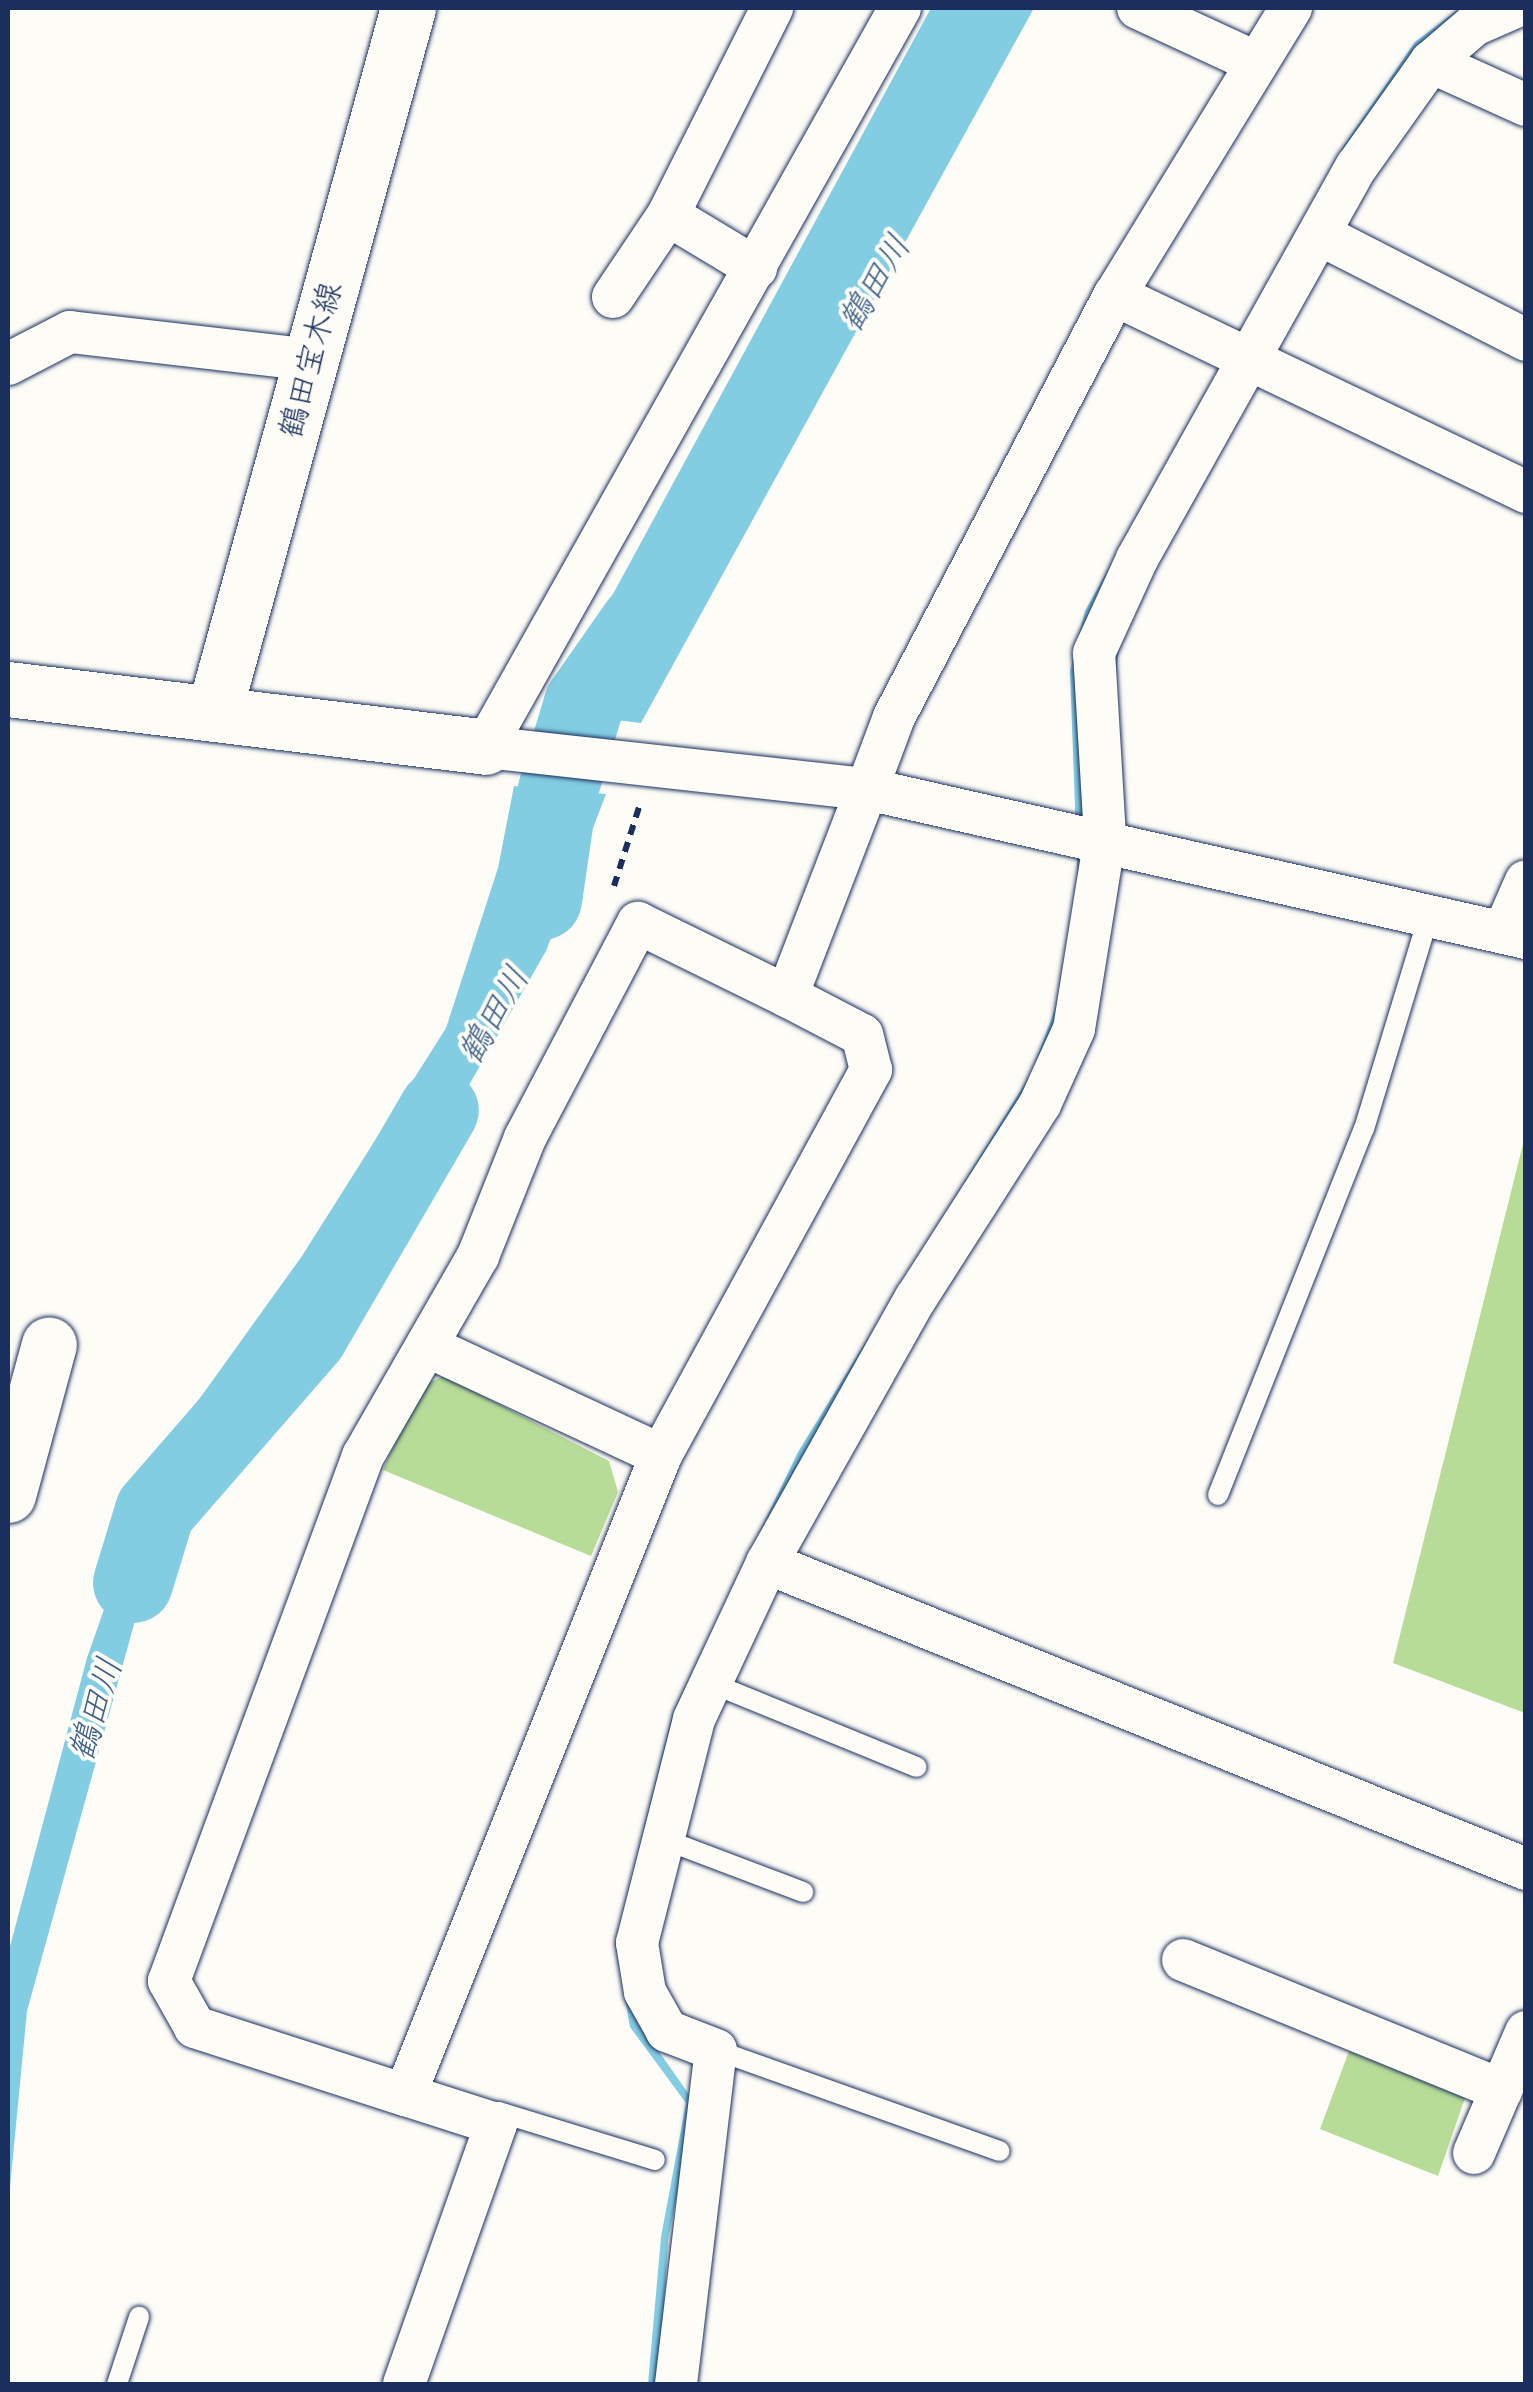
<!DOCTYPE html>
<html>
<head>
<meta charset="utf-8">
<style>
	body { margin:0 }
	#map { position:relative; width:1533px; height:2392px; overflow:hidden; background:#fdfcf7; font-family:Pangolin,"Klee One",sans-serif }
	div>[style] { position:absolute }
	.green>* { inset:0; background:#b7dc97 }
	.water>* { inset:0; background:#83cde3 }
	.river>* { height:80px; margin:-40px; padding:0 40px; transform-origin:40px; border-radius:40px; background:#83cde3 }
	.path>* { height:6px; margin-top:-3px; transform-origin:0; background:repeating-linear-gradient(90deg,#1b2f5e 0 10px,transparent 0 18px) }
	.roads { filter:drop-shadow(0 0 2px #1b2f5e) drop-shadow(0 0 2px #1b2f5e) }
	.lane>* { height:20px; margin:-10px; padding:0 10px; transform-origin:10px; border-radius:10px; background:#fdfcf7 }
	.street>* { height:42px; margin:-21px; padding:0 21px; transform-origin:21px; border-radius:21px; background:#fdfcf7 }
	.secondary>* { height:55px; margin:-27.5px; padding:0 27.5px; transform-origin:27.5px; border-radius:27.5px; background:#fdfcf7 }
	span { translate:-50% -50%; white-space:nowrap; text-align:center; line-height:1.15; -webkit-text-stroke:8px #fdfcf7; paint-order:stroke }
	.street-label { font-size:32px; color:#1b2f5e }
	.water-label { font-size:35px; color:#3a5e86; font-style:italic }
	.frame { position:absolute; inset:0; border:10px solid #1b2f5e; pointer-events:none }
</style>
</head>
<body>
<div id="map">
	<div class="green">
		<div style="clip-path:polygon(1523px 1144px,1526px 1144px,1525px 1713px,1393px 1663px)"></div>
		<div style="clip-path:polygon(444px 1376px,609px 1461px,618px 1492px,591px 1556px,383px 1470px,419px 1387px)"></div>
		<div style="clip-path:polygon(1349px 2051px,1465px 2098px,1438px 2176px,1320px 2129px)"></div>
	</div>
	<div class="water">
		<div style="clip-path:polygon(931px 8px,1034px 8px,641px 723px,549px 712px)"></div>
		<div style="clip-path:polygon(1460px 8px,1477px 8px,1138px 525px,1065px 1010px,1040px 1075px,713px 1639px,639px 2023px,695px 2103px,668px 2240px,659px 2384px,648px 2384px,661px 2237px,686px 2103px,630px 2027px,615px 1944px,673px 1712px,798px 1452px,1032px 1072px,1056px 1006px,1078px 890px,1070px 671px,1085px 611px,1343px 147px,1415px 42px)"></div>
		<div style="clip-path:polygon(514px 786px,606px 794px,546px 951px,465px 1092px,200px 1431px,162px 1523px,27px 2011px,8px 2208px,8px 1954px,87px 1658px,157px 1458px,302px 1256px,446px 1028px,498px 868px)"></div>
	</div>
	<div class="river">
		<div style="left:542px;top:900px;width:111px;rotate:-81.7deg"></div>
		<div style="left:558px;top:790px;width:90px;rotate:-73.2deg"></div>
		<div style="left:584px;top:704px;width:98px;rotate:-55deg"></div>
		<div style="left:133px;top:1583px;width:75px;rotate:-73deg"></div>
		<div style="left:155px;top:1511px;width:233px;rotate:-49deg"></div>
		<div style="left:308px;top:1335px;width:260px;rotate:-59.8deg"></div>
	</div>
	<div class="path">
		<div style="left:614px;top:886px;width:83px;rotate:-72.4deg"></div>
	</div>
	<div class="roads">
		<div class="lane">
			<div style="left:1218px;top:1495px;width:394px;rotate:-68.3deg"></div>
			<div style="left:1364px;top:1129px;width:224px;rotate:-73.1deg"></div>
			<div style="left:711px;top:1683px;width:222px;rotate:22.2deg"></div>
			<div style="left:663px;top:1839px;width:150px;rotate:20.7deg"></div>
			<div style="left:716px;top:2050px;width:301px;rotate:19.6deg"></div>
			<div style="left:497px;top:2122px;width:10px;rotate:-79deg"></div>
			<div style="left:499px;top:2112px;width:163px;rotate:17.1deg"></div>
			<div style="left:117px;top:2384px;width:71px;rotate:-71.8deg"></div>
		</div>
		<div class="street">
			<div style="left:900px;top:8px;width:848px;rotate:119.32deg"></div>
			<div style="left:485px;top:747px;width:384px;rotate:6.3deg"></div>
			<div style="left:867px;top:789px;width:77px;rotate:-69.4deg"></div>
			<div style="left:894px;top:717px;width:476px;rotate:-62.4deg"></div>
			<div style="left:1115px;top:295px;width:337px;rotate:-58.5deg"></div>
			<div style="left:1138px;top:8px;width:129px;rotate:24.8deg"></div>
			<div style="left:1431px;top:62px;width:104px;rotate:24.4deg"></div>
			<div style="left:668px;top:215px;width:103px;rotate:31.1deg"></div>
			<div style="left:1319px;top:234px;width:233px;rotate:27.1deg"></div>
			<div style="left:1115px;top:295px;width:456px;rotate:25.6deg"></div>
			<div style="left:613px;top:297px;width:99px;rotate:-56.1deg"></div>
			<div style="left:668px;top:215px;width:232px;rotate:-63.3deg"></div>
			<div style="left:8px;top:364px;width:70px;rotate:-27.3deg"></div>
			<div style="left:70px;top:332px;width:243px;rotate:6.6deg"></div>
			<div style="left:1505px;top:929px;width:52px;rotate:-66.4deg"></div>
			<div style="left:427px;top:1346px;width:258px;rotate:25deg"></div>
			<div style="left:767px;top:1563px;width:818px;rotate:21.96deg"></div>
			<div style="left:1183px;top:1960px;width:344px;rotate:22.2deg"></div>
			<div style="left:405px;top:2095px;width:221px;rotate:-162.1deg"></div>
			<div style="left:195px;top:2027px;width:53px;rotate:-119.5deg"></div>
			<div style="left:169px;top:1981px;width:560px;rotate:-69.72deg"></div>
			<div style="left:363px;top:1456px;width:231px;rotate:-60.1deg"></div>
			<div style="left:478px;top:1256px;width:127px;rotate:-68.3deg"></div>
			<div style="left:525px;top:1138px;width:243px;rotate:-62.3deg"></div>
			<div style="left:638px;top:923px;width:166px;rotate:26.1deg"></div>
			<div style="left:1474px;top:2153px;width:132px;rotate:-66.7deg"></div>
			<div style="left:404px;top:2384px;width:276px;rotate:-70.5deg"></div>
			<div style="left:496px;top:2124px;width:96px;rotate:-162.3deg"></div>
			<div style="left:405px;top:2095px;width:689px;rotate:-68.2deg"></div>
			<div style="left:661px;top:1455px;width:439px;rotate:-61.4deg"></div>
			<div style="left:871px;top:1070px;width:36px;rotate:-104deg"></div>
			<div style="left:862px;top:1035px;width:85px;rotate:-152.5deg"></div>
			<div style="left:787px;top:996px;width:222px;rotate:-68.9deg"></div>
			<div style="left:867px;top:789px;width:676px;rotate:12.74deg"></div>
			<div style="left:676px;top:2384px;width:336px;rotate:-83.2deg"></div>
			<div style="left:716px;top:2050px;width:53px;rotate:-158.8deg"></div>
			<div style="left:667px;top:2031px;width:45px;rotate:-119.4deg"></div>
			<div style="left:645px;top:1992px;width:50px;rotate:-99.3deg"></div>
			<div style="left:637px;top:1943px;width:231px;rotate:-75.7deg"></div>
			<div style="left:694px;top:1719px;width:172px;rotate:-64.9deg"></div>
			<div style="left:767px;top:1563px;width:304px;rotate:-60.7deg"></div>
			<div style="left:916px;top:1298px;width:230px;rotate:-57.4deg"></div>
			<div style="left:1040px;top:1104px;width:82px;rotate:-65.6deg"></div>
			<div style="left:1074px;top:1029px;width:194px;rotate:-80.8deg"></div>
			<div style="left:1105px;top:837px;width:184px;rotate:-93.4deg"></div>
			<div style="left:1094px;top:653px;width:103px;rotate:-65.4deg"></div>
			<div style="left:1137px;top:559px;width:450px;rotate:-60.8deg"></div>
			<div style="left:1357px;top:166px;width:128px;rotate:-54.6deg"></div>
			<div style="left:1431px;top:62px;width:57px;rotate:-40.7deg"></div>
			<div style="left:1474px;top:25px;width:43px;rotate:-23.6deg"></div>
		</div>
		<div class="secondary">
			<div style="left:8px;top:689px;width:481px;rotate:6.9deg"></div>
			<div style="left:214px;top:712px;width:730px;rotate:-74.59deg"></div>
			<div style="left:8px;top:1495px;width:156px;rotate:-74.8deg"></div>
		</div>
	</div>
	<div class="street-label">
		<span style="left:311px;top:360px;rotate:-75deg">鶴田宝木線</span>
	</div>
	<div class="water-label">
		<span style="left:875px;top:283px;rotate:-59deg">鶴田川</span>
		<span style="left:494px;top:1015px;rotate:-60deg">鶴田川</span>
		<span style="left:96px;top:1709px;rotate:-73deg">鶴田川</span>
	</div>
	<div class="frame"></div>
</div>
</body>
</html>
